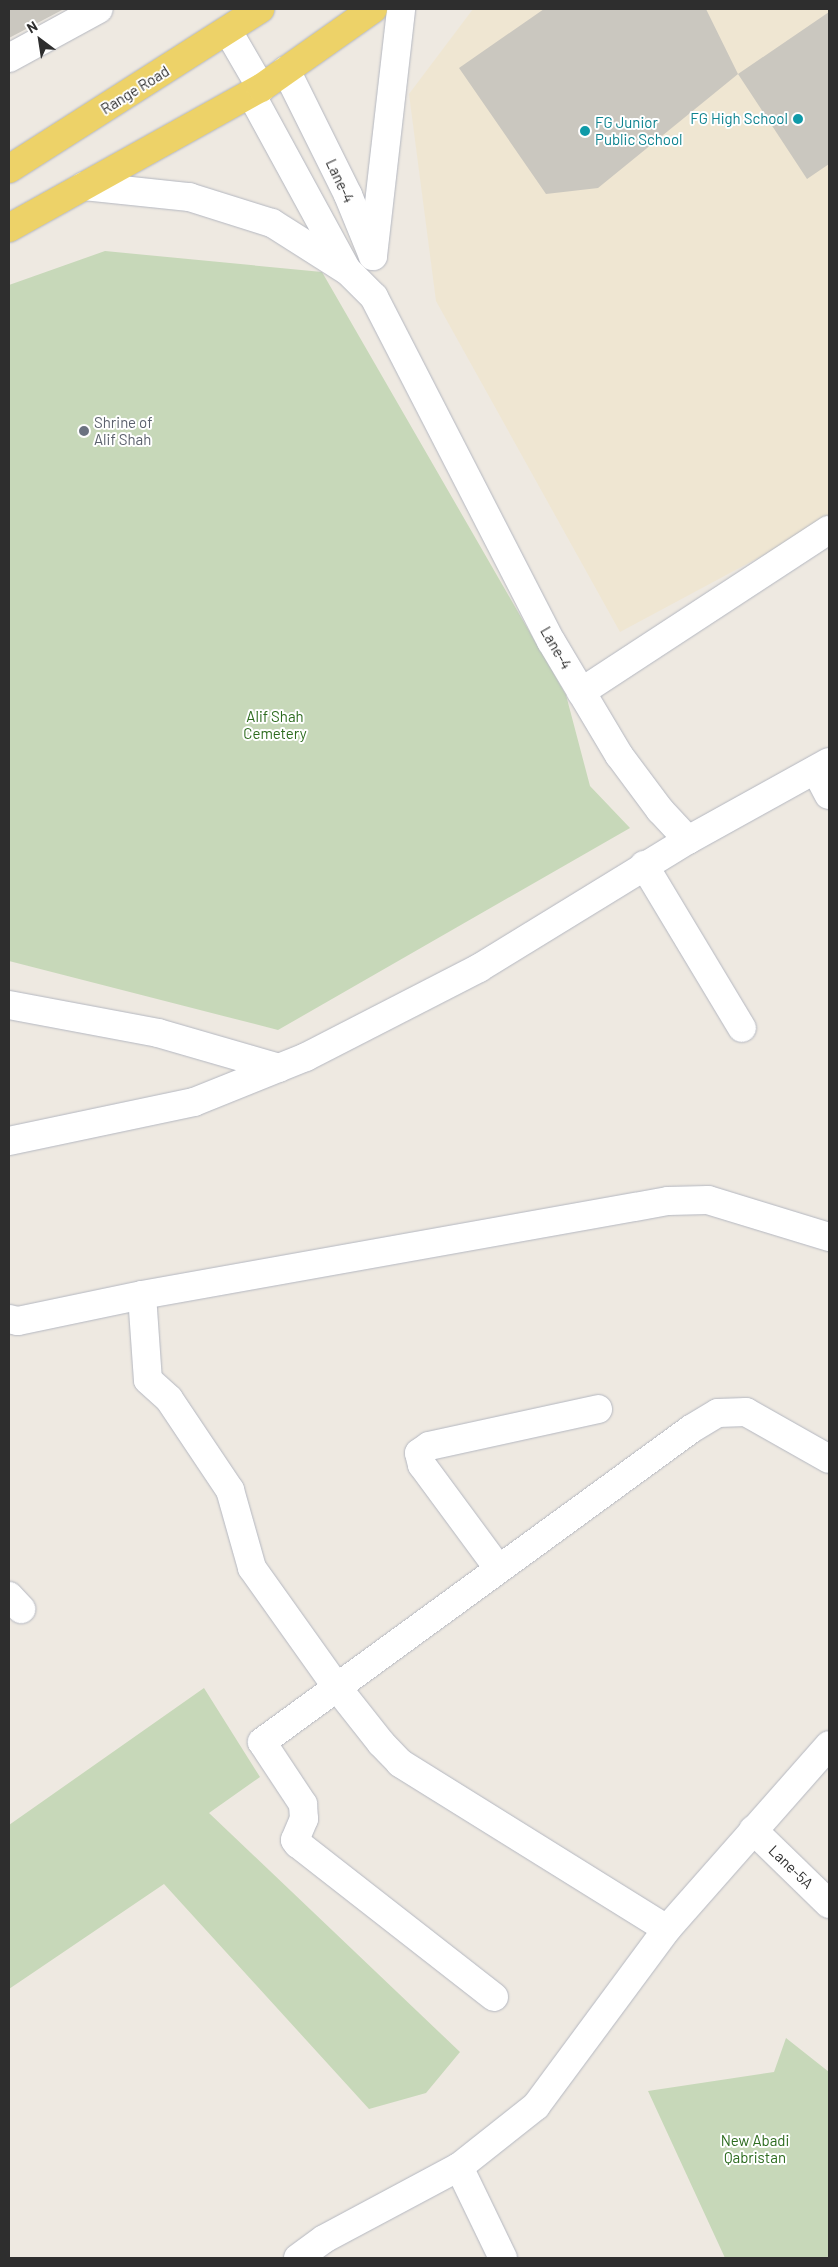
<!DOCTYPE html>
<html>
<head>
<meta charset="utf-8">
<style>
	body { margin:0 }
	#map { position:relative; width:838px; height:2267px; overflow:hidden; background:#eee9e1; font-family:Barlow,sans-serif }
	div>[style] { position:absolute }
	.education>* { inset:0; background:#efe6d2 }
	.cemetery>* { inset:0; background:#c7d8b9 }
	.building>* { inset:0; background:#cac7bf }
	.roads { filter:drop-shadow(0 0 1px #b4b7c0) drop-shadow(0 0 1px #b4b7c0) }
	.minor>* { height:28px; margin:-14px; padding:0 14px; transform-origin:14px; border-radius:14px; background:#fff }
	.primary>* { height:28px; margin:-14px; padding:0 14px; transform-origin:14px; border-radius:14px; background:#edd268 }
	.dots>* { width:14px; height:14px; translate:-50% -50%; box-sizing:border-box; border:2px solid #fff; border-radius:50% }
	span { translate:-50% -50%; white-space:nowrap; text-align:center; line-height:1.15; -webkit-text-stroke:4px #fff; paint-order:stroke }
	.street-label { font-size:15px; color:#2e2e2e }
	.culture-label { font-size:15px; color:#0d838f }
	.right { translate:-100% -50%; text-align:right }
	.left { translate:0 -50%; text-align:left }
	.worship-label { font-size:15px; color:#5b616d }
	.park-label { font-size:15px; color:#2c6b1e }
	.frame { position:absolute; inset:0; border:10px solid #2e2e2e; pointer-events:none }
	.north { position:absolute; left:15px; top:15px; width:50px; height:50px; -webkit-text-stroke:4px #fff; paint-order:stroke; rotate:329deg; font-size:14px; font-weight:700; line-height:20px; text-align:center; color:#2e2e2e }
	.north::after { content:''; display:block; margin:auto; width:18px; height:22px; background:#2e2e2e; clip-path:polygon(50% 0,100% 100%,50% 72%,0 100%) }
</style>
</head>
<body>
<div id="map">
	<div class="education">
		<div style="clip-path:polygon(473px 9px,829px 9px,829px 520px,620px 632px,436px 301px,409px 94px)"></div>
	</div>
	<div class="cemetery">
		<div style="clip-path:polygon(105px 251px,322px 272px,566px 695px,590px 786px,630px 828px,278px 1030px,9px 961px,9px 285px)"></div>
		<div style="clip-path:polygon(204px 1688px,260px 1777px,209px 1813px,460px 2052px,426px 2093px,369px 2109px,164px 1884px,9px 1989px,9px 1825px)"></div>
		<div style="clip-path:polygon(786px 2038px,829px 2072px,829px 2258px,725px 2258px,648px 2091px,774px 2072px)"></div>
	</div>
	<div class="building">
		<div style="clip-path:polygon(9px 9px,64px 9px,9px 38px)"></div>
		<div style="clip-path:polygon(544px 9px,706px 9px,738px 74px,829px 12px,829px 164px,807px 179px,738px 74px,598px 188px,546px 194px,459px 68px)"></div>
	</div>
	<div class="roads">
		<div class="minor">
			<div style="left:228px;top:31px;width:66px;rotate:59.9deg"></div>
			<div style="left:9px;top:58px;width:102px;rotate:-28.6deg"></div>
			<div style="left:286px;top:70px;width:140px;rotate:63.6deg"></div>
			<div style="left:348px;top:195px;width:66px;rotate:67.7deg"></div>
			<div style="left:251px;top:94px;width:200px;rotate:61.4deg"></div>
			<div style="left:347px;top:270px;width:38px;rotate:45deg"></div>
			<div style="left:374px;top:297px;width:387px;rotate:62.8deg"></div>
			<div style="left:551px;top:641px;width:133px;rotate:59.2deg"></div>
			<div style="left:619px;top:755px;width:69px;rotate:53.3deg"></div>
			<div style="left:660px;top:810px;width:41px;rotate:47deg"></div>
			<div style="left:688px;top:840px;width:161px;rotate:-29deg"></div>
			<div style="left:84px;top:186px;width:106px;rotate:6deg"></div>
			<div style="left:189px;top:197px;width:87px;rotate:17.4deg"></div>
			<div style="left:272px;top:223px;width:88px;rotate:32.4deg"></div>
			<div style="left:373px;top:256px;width:249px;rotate:-83.5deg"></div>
			<div style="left:581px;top:692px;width:296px;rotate:-33.2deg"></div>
			<div style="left:816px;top:771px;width:27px;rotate:62deg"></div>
			<div style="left:644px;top:865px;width:190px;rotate:59deg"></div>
			<div style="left:9px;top:1005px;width:152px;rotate:10.6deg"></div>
			<div style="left:158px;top:1033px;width:126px;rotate:16.1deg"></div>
			<div style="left:9px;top:1141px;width:189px;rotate:-11.9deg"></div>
			<div style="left:194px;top:1102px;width:121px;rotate:-21.9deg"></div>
			<div style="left:306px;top:1057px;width:195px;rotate:-27.2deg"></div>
			<div style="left:479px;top:968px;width:245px;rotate:-31.5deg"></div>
			<div style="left:142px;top:1295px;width:85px;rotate:86deg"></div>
			<div style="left:148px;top:1380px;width:28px;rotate:42deg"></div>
			<div style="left:169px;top:1399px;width:110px;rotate:56.2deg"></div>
			<div style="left:230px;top:1490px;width:81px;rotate:74.2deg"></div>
			<div style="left:252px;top:1568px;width:145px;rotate:54.6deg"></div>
			<div style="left:336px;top:1686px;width:73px;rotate:51.7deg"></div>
			<div style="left:381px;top:1743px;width:28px;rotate:46deg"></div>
			<div style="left:400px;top:1763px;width:314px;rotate:31.9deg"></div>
			<div style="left:9px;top:1319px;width:9px;rotate:13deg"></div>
			<div style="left:18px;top:1321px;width:127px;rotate:-11.8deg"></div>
			<div style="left:142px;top:1295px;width:534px;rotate:-10.13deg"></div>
			<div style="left:668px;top:1201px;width:40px;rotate:-1.4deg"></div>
			<div style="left:708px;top:1200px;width:127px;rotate:17deg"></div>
			<div style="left:498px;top:1568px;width:128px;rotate:-126.4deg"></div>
			<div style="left:422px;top:1465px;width:12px;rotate:-104deg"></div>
			<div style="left:419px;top:1453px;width:12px;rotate:-35deg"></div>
			<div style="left:429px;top:1446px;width:173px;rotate:-12.3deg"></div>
			<div style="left:9px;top:1596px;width:18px;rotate:47deg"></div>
			<div style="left:753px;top:1830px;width:106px;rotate:44.2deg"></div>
			<div style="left:494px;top:1997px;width:249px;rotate:-142deg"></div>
			<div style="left:298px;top:1844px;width:5px;rotate:-127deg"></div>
			<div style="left:295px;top:1840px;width:23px;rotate:-67deg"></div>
			<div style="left:304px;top:1819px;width:15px;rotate:-94deg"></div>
			<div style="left:303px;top:1804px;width:74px;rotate:-123.5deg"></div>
			<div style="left:262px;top:1742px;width:531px;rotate:-36.11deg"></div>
			<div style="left:691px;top:1429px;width:31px;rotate:-31deg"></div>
			<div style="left:718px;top:1413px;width:28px;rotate:-2deg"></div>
			<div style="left:746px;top:1412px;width:95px;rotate:29.5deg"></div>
			<div style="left:459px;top:2167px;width:101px;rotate:64.2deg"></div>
			<div style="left:298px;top:2258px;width:32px;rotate:-36deg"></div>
			<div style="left:324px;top:2239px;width:153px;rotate:-28.1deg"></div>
			<div style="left:459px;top:2167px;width:98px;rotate:-38.4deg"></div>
			<div style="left:536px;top:2106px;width:220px;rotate:-53.5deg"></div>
			<div style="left:667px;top:1929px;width:245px;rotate:-48.6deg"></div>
		</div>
		<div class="primary">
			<div style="left:9px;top:169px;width:298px;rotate:-32.5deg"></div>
			<div style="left:9px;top:228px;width:288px;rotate:-29.1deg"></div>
			<div style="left:261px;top:88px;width:137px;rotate:-35.2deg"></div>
		</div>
	</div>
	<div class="dots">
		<div style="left:798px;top:119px;background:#0f9aa8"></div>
		<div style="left:585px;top:131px;background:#0f9aa8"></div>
		<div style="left:84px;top:431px;background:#6b7280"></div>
	</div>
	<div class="street-label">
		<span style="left:135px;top:90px;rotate:-32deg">Range Road</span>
		<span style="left:340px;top:181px;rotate:65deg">Lane-4</span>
		<span style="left:556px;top:648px;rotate:60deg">Lane-4</span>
		<span style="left:791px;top:1867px;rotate:44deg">Lane-5A</span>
	</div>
	<div class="culture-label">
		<span class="right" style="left:788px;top:119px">FG High School</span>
		<span class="left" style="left:595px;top:131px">FG Junior<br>Public School</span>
	</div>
	<div class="worship-label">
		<span class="left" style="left:94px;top:431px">Shrine of<br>Alif Shah</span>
	</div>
	<div class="park-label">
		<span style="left:275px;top:725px">Alif Shah<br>Cemetery</span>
		<span style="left:755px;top:2149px">New Abadi<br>Qabristan</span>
	</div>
	<div class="frame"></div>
	<div class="north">N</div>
</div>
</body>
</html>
